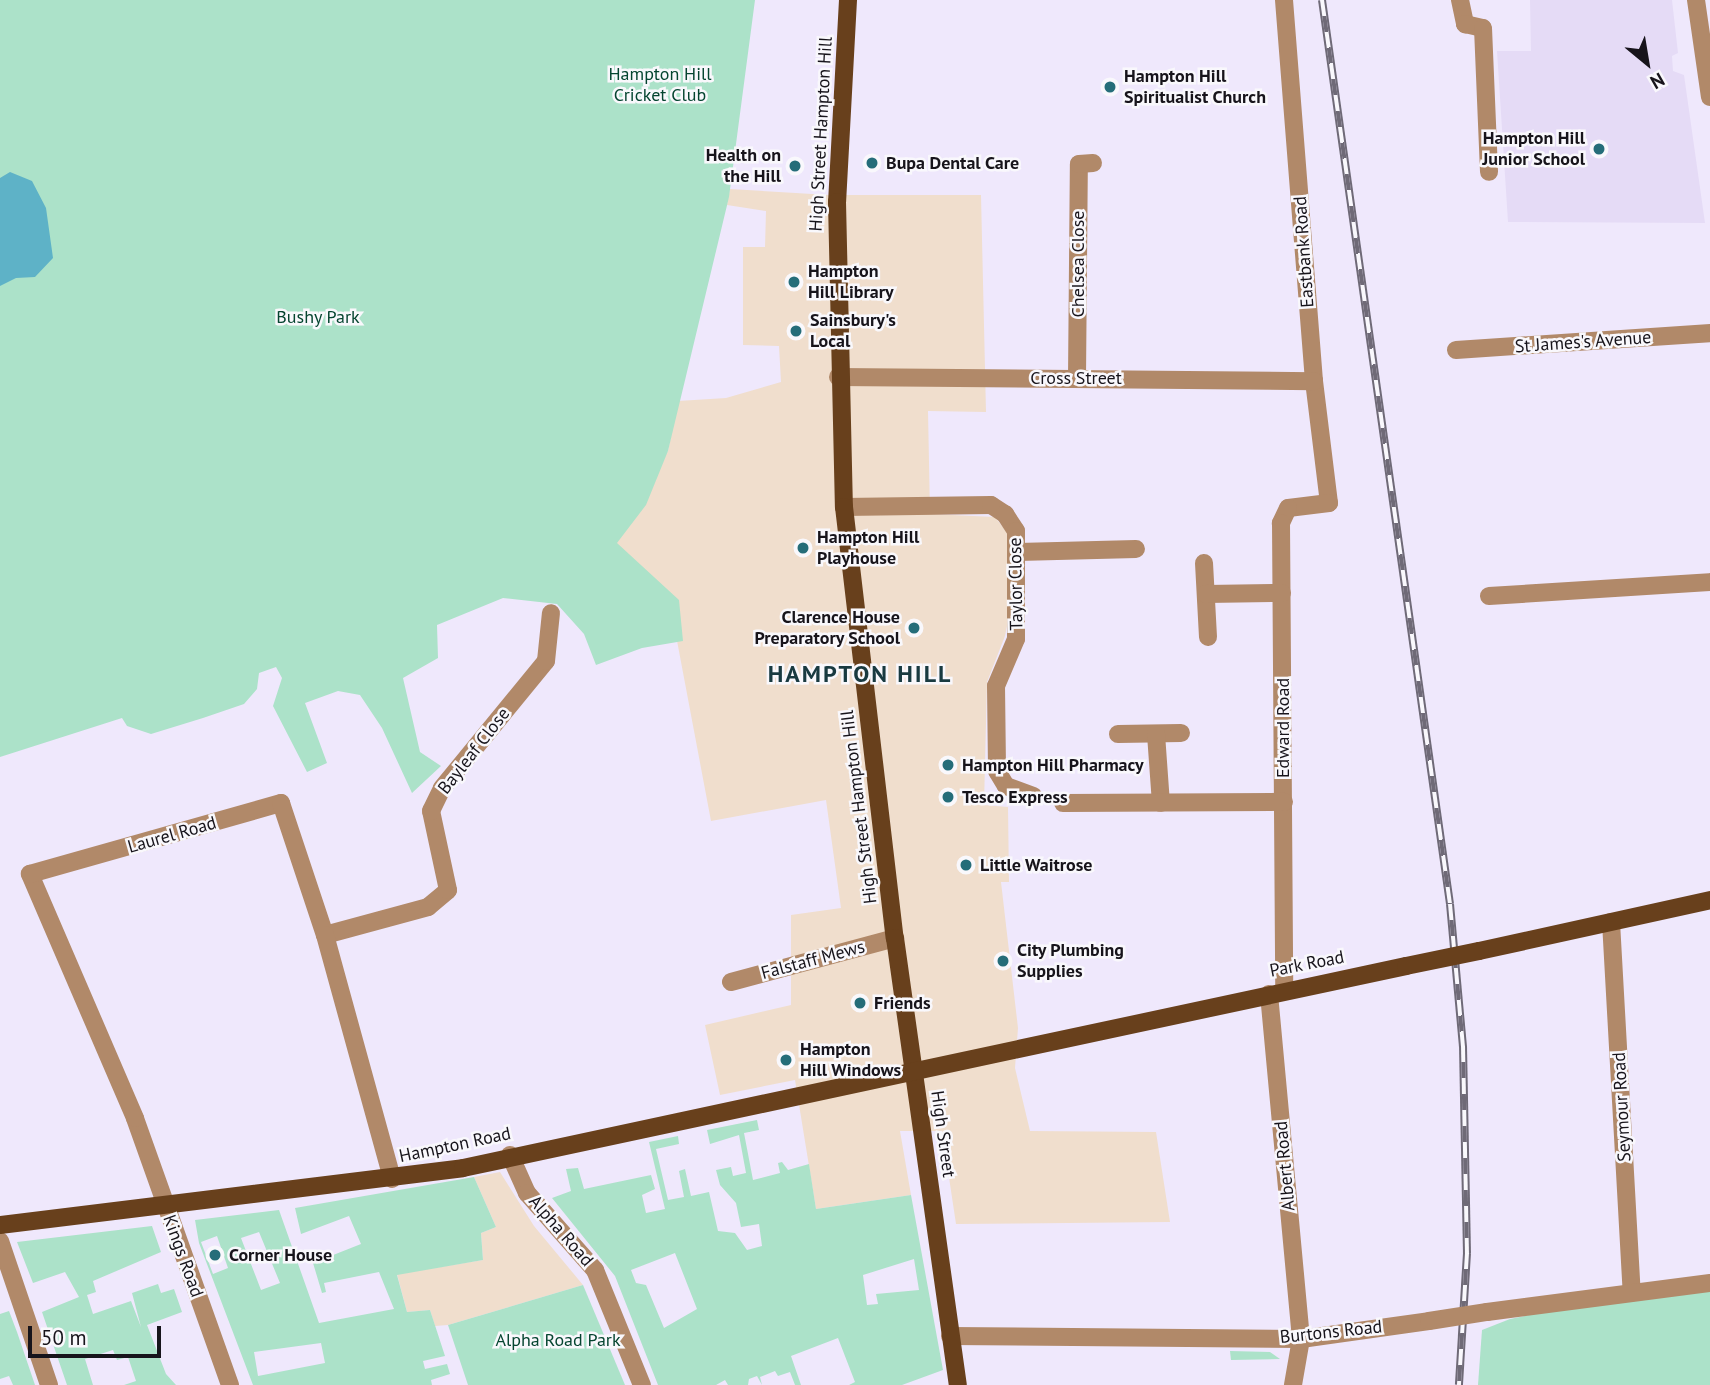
<!DOCTYPE html>
<html>
<head>
<meta charset="utf-8">
<style>
	body { margin:0 }
	#map { position:relative; width:1710px; height:1385px; overflow:hidden; background:#efe8fc; font-family:"PT Sans",sans-serif }
	div>[style] { position:absolute }
	.commercial>* { inset:0; background:#f0decd }
	.built>* { inset:0; background:#e5dbf6 }
	.green>* { inset:0; background:#ace2c9 }
	.water>* { inset:0; background:#5eb2c7 }
	.minor>* { height:18px; margin:-9px; padding:0 9px; transform-origin:9px; border-radius:9px; background:#b18969 }
	.major>* { height:18px; margin:-9px; padding:0 9px; transform-origin:9px; border-radius:9px; background:#68401c }
	.rail>* { height:8px; margin-top:-4px; transform-origin:0; background:repeating-linear-gradient(90deg,#f9f8fc 0 16px,#6f6a77 0 32px); box-sizing:border-box; border-block:2px solid #6f6a77 }
	.minor-bridge>* { height:18px; margin:-9px; padding:0 9px; transform-origin:9px; border-radius:9px; background:#b18969 }
	.major-bridge>* { height:18px; margin:-9px; padding:0 9px; transform-origin:9px; border-radius:9px; background:#68401c }
	.dots>* { width:19px; height:19px; translate:-50% -50%; box-sizing:border-box; border:4px solid #f9f8fc; border-radius:50% }
	span { translate:-50% -50%; white-space:nowrap; text-align:center; line-height:1.15; -webkit-text-stroke:5px #f9f8fc; paint-order:stroke }
	.park-label { font-size:18px; color:#054530 }
	.poi-label { font-size:18px; color:#17141b; font-weight:700 }
	.left { translate:0 -50%; text-align:left }
	.right { translate:-100% -50%; text-align:right }
	.street-label { font-size:18px; color:#17141b }
	.district-label { font-size:24px; color:#193a40; font-weight:700; letter-spacing:2px }
	.north { position:absolute; left:1612px; top:28px; width:70px; height:70px; -webkit-text-stroke:5px #f9f8fc; paint-order:stroke; rotate:150deg; font-size:19px; font-weight:700; line-height:28px; text-align:center; color:#17141b }
	.north::after { content:''; display:block; margin:auto; width:24px; height:32px; background:#17141b; clip-path:polygon(50% 0,100% 100%,50% 72%,0 100%) }
	.scale { position:absolute; left:28px; top:1326px; width:133px; height:32px; box-sizing:border-box; border:4px solid #17141b; border-top:0; padding-left:9px; font-size:21px; line-height:24px; white-space:nowrap; color:#17141b; -webkit-text-stroke:5px #f9f8fc; paint-order:stroke }
</style>
</head>
<body>
<div id="map">
	<div class="commercial">
		<div style="clip-path:polygon(730px 189px,829px 195px,981px 195px,986px 412px,928px 411px,930px 514px,995px 517px,1009px 535px,1012px 601px,1005px 636px,987px 682px,984px 805px,1008px 807px,1009px 882px,1001px 882px,1018px 1028px,1015px 1068px,1030px 1131px,1156px 1132px,1170px 1222px,956px 1224px,942px 1131px,900px 1131px,911px 1195px,816px 1209px,795px 1080px,720px 1095px,705px 1025px,791px 1005px,791px 915px,841px 908px,826px 800px,711px 821px,668px 593px,605px 551px,668px 451px,678px 401px,726px 398px,781px 382px,779px 346px,743px 345px,743px 247px,765px 247px,766px 211px,727px 205px)"></div>
		<div style="clip-path:polygon(500px 1172px,534px 1226px,583px 1285px,448px 1325px,435px 1326px,430px 1310px,407px 1312px,397px 1274px,483px 1260px,481px 1233px,496px 1227px,474px 1177px)"></div>
	</div>
	<div class="built">
		<div style="clip-path:polygon(1530px 0,1672px 0,1678px 53px,1672px 56px,1673px 71px,1684px 75px,1705px 223px,1508px 222px,1497px 51px,1531px 51px)"></div>
	</div>
	<div class="green">
		<div style="clip-path:polygon(0 0,755px 0,729px 197px,668px 451px,646px 505px,617px 543px,679px 600px,683px 641px,642px 648px,596px 665px,584px 634px,557px 604px,503px 598px,437px 625px,438px 658px,403px 678px,420px 752px,441px 766px,412px 793px,382px 728px,360px 695px,338px 691px,305px 703px,327px 763px,307px 772px,273px 706px,282px 678px,276px 667px,259px 673px,257px 689px,244px 704px,203px 718px,151px 734px,127px 726px,122px 718px,0 757px)"></div>
		<div style="clip-path:polygon(evenodd,757px 1120px,759px 1130px,744px 1133px,753px 1180px,780px 1173px,778px 1163px,782px 1162px,788px 1170px,809px 1164px,816px 1209px,911px 1195px,943px 1370px,902px 1385px,849px 1385px,855px 1382px,838px 1338px,791px 1356px,801px 1385px,795px 1385px,790px 1372px,778px 1376px,775px 1371px,760px 1377px,762px 1385px,757px 1376px,749px 1379px,748px 1385px,728px 1385px,725px 1380px,716px 1385px,658px 1385px,615px 1276px,552px 1198px,571px 1191px,566px 1169px,578px 1168px,584px 1189px,651px 1175px,655px 1189px,642px 1195px,646px 1213px,665px 1209px,649px 1142px,678px 1136px,679px 1144px,656px 1149px,668px 1200px,684px 1197px,679px 1171px,685px 1169px,691px 1196px,709px 1192px,718px 1231px,735px 1233px,747px 1250px,762px 1246px,759px 1224px,741px 1227px,736px 1203px,720px 1185px,716px 1170px,731px 1167px,733px 1176px,746px 1173px,739px 1135px,710px 1144px,707px 1130px,757px 1120px,675px 1253px,697px 1309px,664px 1328px,646px 1285px,636px 1283px,631px 1270px,675px 1253px,757px 1120px,914px 1259px,919px 1290px,876px 1294px,878px 1304px,867px 1305px,863px 1275px,914px 1259px)"></div>
		<div style="clip-path:polygon(evenodd,474px 1177px,496px 1227px,481px 1233px,483px 1260px,397px 1275px,407px 1312px,430px 1310px,445px 1356px,423px 1361px,425px 1369px,447px 1364px,450px 1374px,431px 1380px,432px 1385px,253px 1385px,199px 1243px,195px 1220px,279px 1210px,319px 1323px,394px 1309px,379px 1272px,324px 1283px,326px 1292px,322px 1293px,313px 1263px,361px 1244px,349px 1216px,301px 1234px,295px 1208px,474px 1177px,259px 1232px,280px 1283px,261px 1290px,241px 1238px,259px 1232px,474px 1177px,217px 1236px,228px 1268px,213px 1274px,201px 1242px,217px 1236px,474px 1177px,321px 1343px,325px 1363px,258px 1376px,254px 1352px,321px 1343px)"></div>
		<div style="clip-path:polygon(152px 1226px,161px 1252px,93px 1281px,96px 1292px,87px 1295px,93px 1314px,131px 1301px,141px 1327px,132px 1293px,158px 1284px,161px 1293px,174px 1289px,182px 1312px,147px 1325px,166px 1374px,176px 1385px,124px 1385px,136px 1381px,128px 1357px,117px 1360px,113px 1350px,85px 1359px,93px 1385px,67px 1385px,42px 1312px,79px 1297px,65px 1272px,33px 1283px,17px 1242px)"></div>
		<div style="clip-path:polygon(583px 1285px,625px 1385px,468px 1385px,448px 1325px)"></div>
		<div style="clip-path:polygon(1710px 1291px,1710px 1385px,1478px 1385px,1482px 1330px,1510px 1319px,1577px 1305px)"></div>
		<div style="clip-path:polygon(9px 1311px,17px 1332px,35px 1385px,13px 1385px,9px 1376px,0 1379px,0 1314px)"></div>
		<div style="clip-path:polygon(1230px 1351px,1270px 1352px,1280px 1359px,1231px 1360px)"></div>
	</div>
	<div class="water">
		<div style="clip-path:polygon(10px 172px,32px 181px,46px 208px,53px 258px,35px 277px,16px 278px,0 286px,0 178px)"></div>
	</div>
	<div class="minor">
		<div style="left:1284px;top:0;width:382px;rotate:85.5deg"></div>
		<div style="left:1314px;top:381px;width:123px;rotate:83deg"></div>
		<div style="left:1329px;top:503px;width:41px;rotate:173deg"></div>
		<div style="left:1288px;top:508px;width:17px;rotate:115deg"></div>
		<div style="left:1281px;top:523px;width:468px;rotate:89.6deg"></div>
		<div style="left:1460px;top:0;width:25px;rotate:78deg"></div>
		<div style="left:1465px;top:24px;width:18px;rotate:13deg"></div>
		<div style="left:1483px;top:28px;width:144px;rotate:87.6deg"></div>
		<div style="left:1696px;top:0;width:98px;rotate:81.8deg"></div>
		<div style="left:1456px;top:350px;width:255px;rotate:-3.8deg"></div>
		<div style="left:838px;top:377px;width:476px;rotate:0.5deg"></div>
		<div style="left:1077px;top:378px;width:214px;rotate:-89.5deg"></div>
		<div style="left:1079px;top:164px;width:14px;rotate:-4deg"></div>
		<div style="left:844px;top:507px;width:147px;rotate:-0.8deg"></div>
		<div style="left:991px;top:505px;width:17px;rotate:33deg"></div>
		<div style="left:1005px;top:514px;width:20px;rotate:57deg"></div>
		<div style="left:1016px;top:531px;width:108px;rotate:90deg"></div>
		<div style="left:1016px;top:639px;width:51px;rotate:113.1deg"></div>
		<div style="left:996px;top:686px;width:85px;rotate:89.3deg"></div>
		<div style="left:997px;top:771px;width:17px;rotate:59deg"></div>
		<div style="left:1006px;top:786px;width:29px;rotate:20deg"></div>
		<div style="left:1018px;top:552px;width:118px;rotate:-1.5deg"></div>
		<div style="left:1204px;top:563px;width:74px;rotate:86.9deg"></div>
		<div style="left:1206px;top:594px;width:76px;rotate:-0.8deg"></div>
		<div style="left:1489px;top:596px;width:221px;rotate:-3.6deg"></div>
		<div style="left:1118px;top:734px;width:63px;rotate:-0.9deg"></div>
		<div style="left:1156px;top:734px;width:69px;rotate:85.9deg"></div>
		<div style="left:1063px;top:803px;width:221px;rotate:-0.3deg"></div>
		<div style="left:1611px;top:922px;width:371px;rotate:86.8deg"></div>
		<div style="left:325px;top:935px;width:107px;rotate:-15.2deg"></div>
		<div style="left:428px;top:907px;width:26px;rotate:-40deg"></div>
		<div style="left:448px;top:890px;width:81px;rotate:-102.1deg"></div>
		<div style="left:431px;top:811px;width:25px;rotate:-64deg"></div>
		<div style="left:442px;top:788px;width:164px;rotate:-50.7deg"></div>
		<div style="left:546px;top:661px;width:48px;rotate:-84.1deg"></div>
		<div style="left:731px;top:982px;width:170px;rotate:-15deg"></div>
		<div style="left:1269px;top:994px;width:346px;rotate:84.7deg"></div>
		<div style="left:1301px;top:1339px;width:47px;rotate:99.9deg"></div>
		<div style="left:510px;top:1155px;width:42px;rotate:65.9deg"></div>
		<div style="left:527px;top:1193px;width:103px;rotate:48.6deg"></div>
		<div style="left:595px;top:1270px;width:124px;rotate:67.8deg"></div>
		<div style="left:0;top:1241px;width:152px;rotate:71.2deg"></div>
		<div style="left:1487px;top:1312px;width:225px;rotate:-7.4deg"></div>
		<div style="left:950px;top:1336px;width:351px;rotate:0.5deg"></div>
		<div style="left:1301px;top:1339px;width:129px;rotate:-8deg"></div>
		<div style="left:230px;top:1385px;width:283px;rotate:-109.6deg"></div>
		<div style="left:135px;top:1118px;width:266px;rotate:-113.3deg"></div>
		<div style="left:30px;top:874px;width:261px;rotate:-15.8deg"></div>
		<div style="left:281px;top:803px;width:139px;rotate:71.6deg"></div>
		<div style="left:325px;top:935px;width:253px;rotate:74.6deg"></div>
	</div>
	<div class="major">
		<div style="left:848px;top:0;width:202px;rotate:93.1deg"></div>
		<div style="left:837px;top:202px;width:305px;rotate:88.7deg"></div>
		<div style="left:844px;top:507px;width:434px;rotate:83.3deg"></div>
		<div style="left:895px;top:938px;width:451px;rotate:82deg"></div>
		<div style="left:1479px;top:951px;width:237px;rotate:-12.4deg"></div>
		<div style="left:0;top:1225px;width:466px;rotate:-7deg"></div>
		<div style="left:463px;top:1168px;width:964px;rotate:-12.09deg"></div>
	</div>
	<div class="rail">
		<div style="left:1322px;top:0;width:913px;rotate:81.94deg"></div>
		<div style="left:1450px;top:904px;width:143px;rotate:84.8deg"></div>
		<div style="left:1463px;top:1046px;width:207px;rotate:88.9deg"></div>
		<div style="left:1467px;top:1253px;width:132px;rotate:93.5deg"></div>
	</div>
	<div class="minor-bridge">
		<div style="left:1429px;top:1321px;width:59px;rotate:-8.8deg"></div>
	</div>
	<div class="major-bridge">
		<div style="left:1406px;top:966px;width:75px;rotate:-11.6deg"></div>
	</div>
	<div class="dots">
		<div style="left:1110px;top:87px;background:#256d79"></div>
		<div style="left:1599px;top:149px;background:#256d79"></div>
		<div style="left:872px;top:163px;background:#256d79"></div>
		<div style="left:795px;top:166px;background:#256d79"></div>
		<div style="left:794px;top:282px;background:#256d79"></div>
		<div style="left:796px;top:331px;background:#256d79"></div>
		<div style="left:803px;top:548px;background:#256d79"></div>
		<div style="left:914px;top:628px;background:#256d79"></div>
		<div style="left:948px;top:765px;background:#256d79"></div>
		<div style="left:948px;top:797px;background:#256d79"></div>
		<div style="left:966px;top:865px;background:#256d79"></div>
		<div style="left:1003px;top:961px;background:#256d79"></div>
		<div style="left:860px;top:1003px;background:#256d79"></div>
		<div style="left:786px;top:1060px;background:#256d79"></div>
		<div style="left:215px;top:1255px;background:#256d79"></div>
	</div>
	<div class="park-label">
		<span style="left:660px;top:85px">Hampton Hill<br>Cricket Club</span>
		<span style="left:318px;top:317px">Bushy Park</span>
		<span style="left:558px;top:1340px">Alpha Road Park</span>
	</div>
	<div class="poi-label">
		<span class="left" style="left:1124px;top:87px">Hampton Hill<br>Spiritualist Church</span>
		<span class="right" style="left:1585px;top:149px">Hampton Hill<br>Junior School</span>
		<span class="right" style="left:781px;top:166px">Health on<br>the Hill</span>
		<span class="left" style="left:886px;top:163px">Bupa Dental Care</span>
		<span class="left" style="left:808px;top:282px">Hampton<br>Hill Library</span>
		<span class="left" style="left:810px;top:331px">Sainsbury's<br>Local</span>
		<span class="left" style="left:817px;top:548px">Hampton Hill<br>Playhouse</span>
		<span class="right" style="left:900px;top:628px">Clarence House<br>Preparatory School</span>
		<span class="left" style="left:962px;top:765px">Hampton Hill Pharmacy</span>
		<span class="left" style="left:962px;top:797px">Tesco Express</span>
		<span class="left" style="left:980px;top:865px">Little Waitrose</span>
		<span class="left" style="left:1017px;top:961px">City Plumbing<br>Supplies</span>
		<span class="left" style="left:874px;top:1003px">Friends</span>
		<span class="left" style="left:800px;top:1060px">Hampton<br>Hill Windows</span>
		<span class="left" style="left:229px;top:1255px">Corner House</span>
	</div>
	<div class="street-label">
		<span style="left:821px;top:134px;rotate:-87deg">High Street Hampton Hill</span>
		<span style="left:1304px;top:252px;rotate:-94deg">Eastbank Road</span>
		<span style="left:1078px;top:264px;rotate:-90deg">Chelsea Close</span>
		<span style="left:1583px;top:342px;rotate:-4deg">St James's Avenue</span>
		<span style="left:1076px;top:378px">Cross Street</span>
		<span style="left:1016px;top:584px;rotate:-91deg">Taylor Close</span>
		<span style="left:1283px;top:728px;rotate:-90deg">Edward Road</span>
		<span style="left:474px;top:751px;rotate:-52deg">Bayleaf Close</span>
		<span style="left:859px;top:807px;rotate:-97deg">High Street Hampton Hill</span>
		<span style="left:172px;top:835px;rotate:-16deg">Laurel Road</span>
		<span style="left:813px;top:960px;rotate:-15deg">Falstaff Mews</span>
		<span style="left:1307px;top:964px;rotate:-11deg">Park Road</span>
		<span style="left:1622px;top:1107px;rotate:-93deg">Seymour Road</span>
		<span style="left:943px;top:1134px;rotate:82deg">High Street</span>
		<span style="left:455px;top:1145px;rotate:-12deg">Hampton Road</span>
		<span style="left:1285px;top:1166px;rotate:-95deg">Albert Road</span>
		<span style="left:561px;top:1231px;rotate:49deg">Alpha Road</span>
		<span style="left:183px;top:1256px;rotate:70deg">Kings Road</span>
		<span style="left:1331px;top:1332px;rotate:-6deg">Burtons Road</span>
	</div>
	<div class="district-label">
		<span style="left:860px;top:674px">HAMPTON HILL</span>
	</div>
	<div class="north">N</div>
	<div class="scale">50 m</div>
</div>
</body>
</html>
